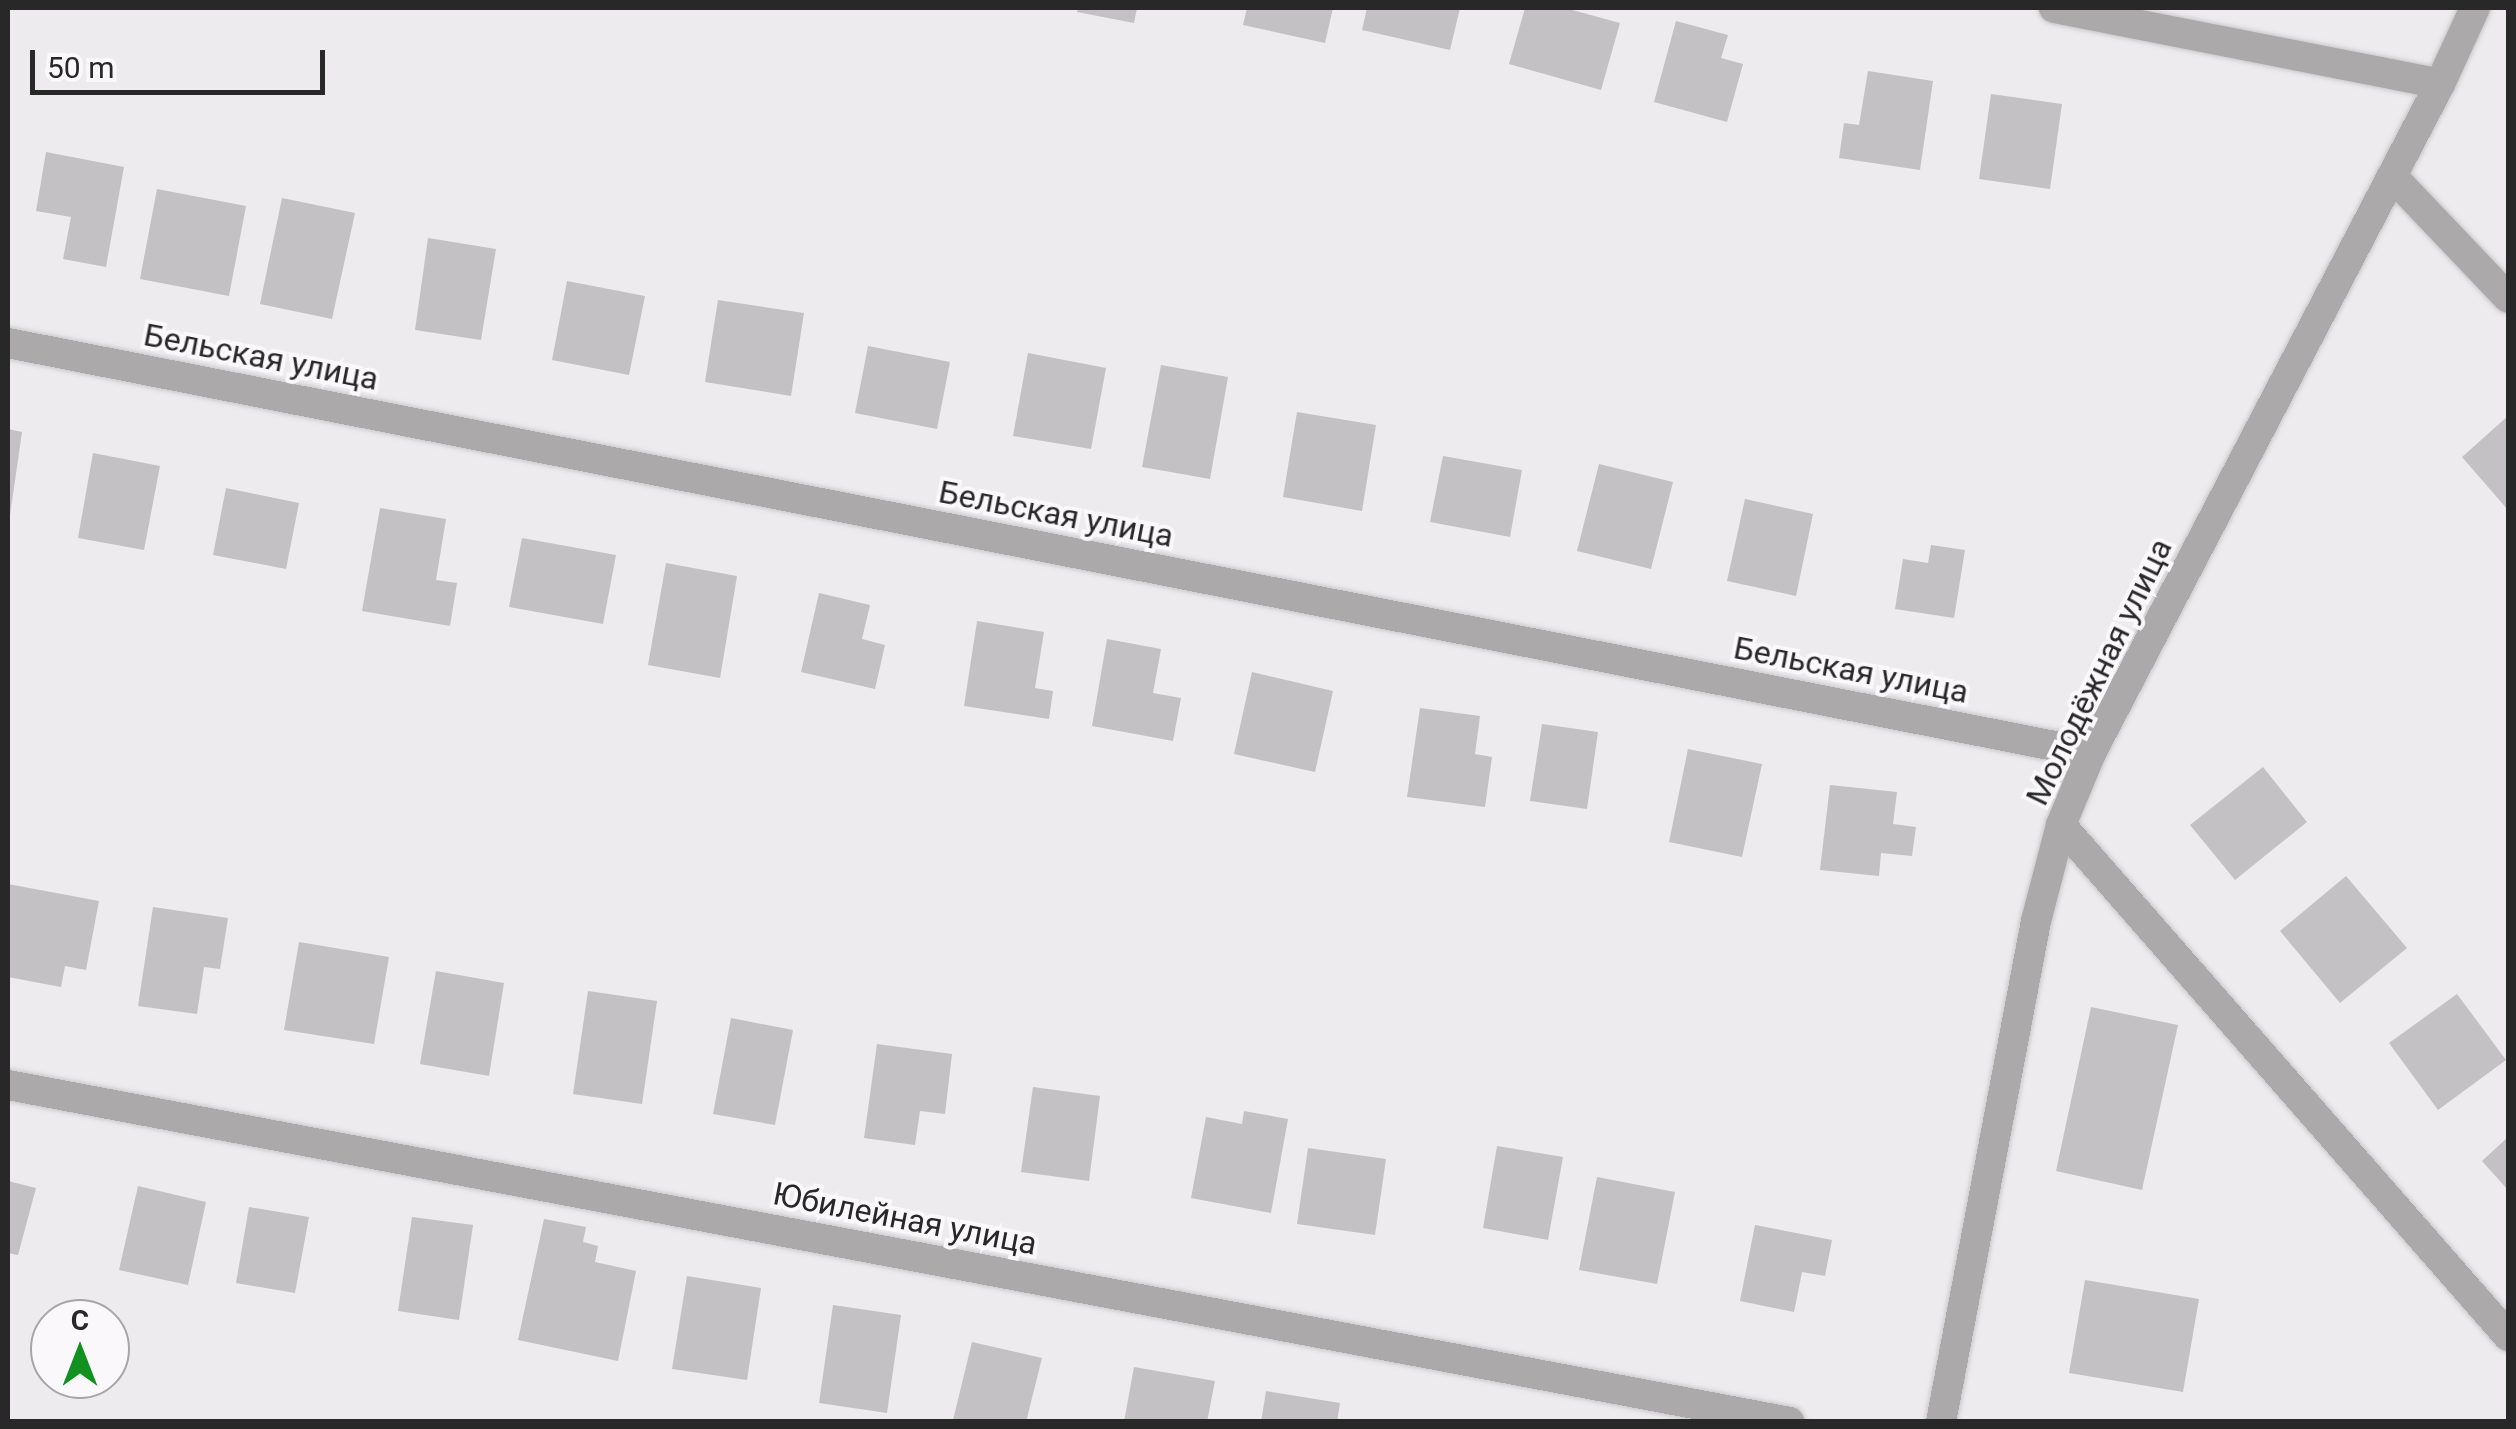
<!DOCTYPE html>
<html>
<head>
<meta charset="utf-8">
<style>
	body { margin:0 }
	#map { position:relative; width:2516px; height:1429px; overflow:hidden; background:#edebed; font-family:Roboto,sans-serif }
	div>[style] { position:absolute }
	.building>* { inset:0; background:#c3c1c3 }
	.roads { filter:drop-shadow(0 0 2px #cac8ca) drop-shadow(0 0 2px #cac8ca) }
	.minor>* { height:30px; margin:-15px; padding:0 15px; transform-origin:15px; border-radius:15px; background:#aba9a9 }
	span { translate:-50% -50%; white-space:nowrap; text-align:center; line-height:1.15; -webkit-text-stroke:8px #faf8fb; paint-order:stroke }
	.street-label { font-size:32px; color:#282829 }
	.frame { position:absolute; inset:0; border:10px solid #282829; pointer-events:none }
	.north { position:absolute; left:30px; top:1299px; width:100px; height:100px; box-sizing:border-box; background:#faf8fb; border:2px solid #a6a5a7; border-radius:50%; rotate:0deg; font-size:28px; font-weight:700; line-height:40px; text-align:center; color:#282829 }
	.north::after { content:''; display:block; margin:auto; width:35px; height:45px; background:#109120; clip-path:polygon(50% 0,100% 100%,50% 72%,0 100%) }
	.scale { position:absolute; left:30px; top:50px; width:295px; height:45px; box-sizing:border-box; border:5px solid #282829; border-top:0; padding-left:12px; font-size:30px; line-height:35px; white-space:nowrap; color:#282829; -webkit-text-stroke:8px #faf8fb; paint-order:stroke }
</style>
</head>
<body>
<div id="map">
	<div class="building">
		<div style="clip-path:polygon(1078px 8px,1137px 8px,1134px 23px,1077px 12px)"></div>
		<div style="clip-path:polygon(1247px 8px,1333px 8px,1325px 43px,1243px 25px)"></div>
		<div style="clip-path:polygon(1367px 8px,1460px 8px,1450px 50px,1362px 30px)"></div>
		<div style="clip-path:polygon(1525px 8px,1565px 8px,1620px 23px,1601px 90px,1509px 64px)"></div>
		<div style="clip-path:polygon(1676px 21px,1728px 35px,1721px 58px,1743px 64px,1727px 122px,1654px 102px)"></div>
		<div style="clip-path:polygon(1868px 71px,1933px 81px,1920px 170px,1839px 158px,1844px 123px,1859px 125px)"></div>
		<div style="clip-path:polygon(1991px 94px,2062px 104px,2050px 189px,1979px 179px)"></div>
		<div style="clip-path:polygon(46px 152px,124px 167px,106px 267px,63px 259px,71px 217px,36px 211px)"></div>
		<div style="clip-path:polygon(157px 189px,246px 206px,229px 296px,140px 279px)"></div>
		<div style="clip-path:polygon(282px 198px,355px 213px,332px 319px,260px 304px)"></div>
		<div style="clip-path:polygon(428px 238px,496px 249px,481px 340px,415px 330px)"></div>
		<div style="clip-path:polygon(567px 281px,645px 296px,629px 375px,552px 360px)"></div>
		<div style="clip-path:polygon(718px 300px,804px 313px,791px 396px,705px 382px)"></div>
		<div style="clip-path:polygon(868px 346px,950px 362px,937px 429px,855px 413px)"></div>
		<div style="clip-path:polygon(1028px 353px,1106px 368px,1091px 449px,1013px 436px)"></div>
		<div style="clip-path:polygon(1161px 365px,1228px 377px,1210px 479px,1142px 467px)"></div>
		<div style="clip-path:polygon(1297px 412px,1376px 425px,1362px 511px,1283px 497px)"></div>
		<div style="clip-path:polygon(2508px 416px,2508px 510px,2462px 457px)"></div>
		<div style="clip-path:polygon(8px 429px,22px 432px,10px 515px,8px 515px)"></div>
		<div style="clip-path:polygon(93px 453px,160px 466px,144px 550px,78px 538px)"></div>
		<div style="clip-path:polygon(1443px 456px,1522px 470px,1510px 537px,1430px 522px)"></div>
		<div style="clip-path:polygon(1599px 464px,1673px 482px,1651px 569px,1577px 551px)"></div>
		<div style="clip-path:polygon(226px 488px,299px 503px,286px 569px,213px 555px)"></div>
		<div style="clip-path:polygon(1745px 499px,1813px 514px,1796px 596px,1727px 581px)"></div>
		<div style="clip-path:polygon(380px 508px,446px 519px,436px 580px,457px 583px,450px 626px,362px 611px)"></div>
		<div style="clip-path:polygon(522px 538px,616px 555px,603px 624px,509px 607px)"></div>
		<div style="clip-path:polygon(1931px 545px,1965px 550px,1954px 618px,1895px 609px,1903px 559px,1928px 563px)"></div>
		<div style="clip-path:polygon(666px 563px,737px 576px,720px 678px,648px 665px)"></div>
		<div style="clip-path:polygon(819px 593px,870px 605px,862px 639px,885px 645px,875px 689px,801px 672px)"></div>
		<div style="clip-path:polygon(977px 621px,1044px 632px,1035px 688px,1053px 691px,1049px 719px,964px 706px)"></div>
		<div style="clip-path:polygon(1107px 639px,1161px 649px,1153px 693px,1181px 698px,1173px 741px,1092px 726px)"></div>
		<div style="clip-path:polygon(1252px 672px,1333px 691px,1315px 772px,1234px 754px)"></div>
		<div style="clip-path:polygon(1420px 708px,1480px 716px,1475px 754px,1492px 757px,1485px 807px,1407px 797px)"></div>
		<div style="clip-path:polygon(1542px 724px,1598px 732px,1587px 809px,1530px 801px)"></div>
		<div style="clip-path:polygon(1688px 749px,1762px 764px,1742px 857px,1669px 842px)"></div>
		<div style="clip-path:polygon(2263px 767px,2307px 822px,2235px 880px,2190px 825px)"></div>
		<div style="clip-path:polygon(1830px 785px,1897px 792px,1893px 824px,1916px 827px,1912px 856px,1881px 853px,1879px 876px,1820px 870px)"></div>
		<div style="clip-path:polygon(2346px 876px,2407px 948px,2340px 1003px,2280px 931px)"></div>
		<div style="clip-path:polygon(8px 884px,99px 901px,86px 970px,65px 966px,61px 987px,8px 977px)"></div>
		<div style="clip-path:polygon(153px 907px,228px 918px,220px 969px,204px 967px,197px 1014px,138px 1006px)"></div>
		<div style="clip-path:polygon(299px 942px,389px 957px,374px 1044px,284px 1030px)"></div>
		<div style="clip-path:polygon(436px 971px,504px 983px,489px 1076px,420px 1064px)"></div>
		<div style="clip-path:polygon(588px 991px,657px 1001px,642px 1104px,573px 1094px)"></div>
		<div style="clip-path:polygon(2457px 994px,2506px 1060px,2438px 1110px,2389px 1043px)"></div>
		<div style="clip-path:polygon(2091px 1007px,2178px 1025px,2142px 1190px,2056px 1171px)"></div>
		<div style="clip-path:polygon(731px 1018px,793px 1030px,775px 1125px,713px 1114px)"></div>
		<div style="clip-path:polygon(877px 1044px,952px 1054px,945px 1114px,920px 1111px,915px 1145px,864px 1138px)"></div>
		<div style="clip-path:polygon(1033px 1087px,1100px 1096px,1089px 1181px,1021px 1172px)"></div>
		<div style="clip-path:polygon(1244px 1111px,1288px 1119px,1271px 1213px,1191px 1198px,1206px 1117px,1242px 1124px)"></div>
		<div style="clip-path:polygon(2508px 1137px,2508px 1190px,2482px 1161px)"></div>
		<div style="clip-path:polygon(1497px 1146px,1563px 1157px,1548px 1240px,1483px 1228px)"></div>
		<div style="clip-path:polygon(1308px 1148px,1386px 1159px,1375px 1235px,1297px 1224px)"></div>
		<div style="clip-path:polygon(1597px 1177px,1675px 1192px,1657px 1284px,1579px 1270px)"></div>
		<div style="clip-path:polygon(8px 1181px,36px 1188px,18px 1255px,8px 1253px)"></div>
		<div style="clip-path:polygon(138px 1186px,206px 1202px,188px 1285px,119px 1270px)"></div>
		<div style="clip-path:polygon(249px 1207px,309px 1217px,295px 1293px,236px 1283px)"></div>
		<div style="clip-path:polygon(412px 1217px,473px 1225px,459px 1320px,398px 1311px)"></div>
		<div style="clip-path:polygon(544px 1219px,586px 1227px,583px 1242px,598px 1246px,595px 1262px,636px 1271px,618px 1361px,518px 1340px)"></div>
		<div style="clip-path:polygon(1755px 1225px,1832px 1240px,1825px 1276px,1802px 1272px,1794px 1312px,1740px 1301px)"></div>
		<div style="clip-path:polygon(687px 1276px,761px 1288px,747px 1380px,672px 1369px)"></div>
		<div style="clip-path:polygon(2085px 1280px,2199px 1299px,2183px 1392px,2069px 1373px)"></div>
		<div style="clip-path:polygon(833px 1305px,901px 1315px,887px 1413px,819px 1403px)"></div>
		<div style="clip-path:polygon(972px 1342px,1042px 1358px,1026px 1422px,953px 1420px)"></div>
		<div style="clip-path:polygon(1134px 1367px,1215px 1381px,1207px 1422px,1124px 1422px)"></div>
		<div style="clip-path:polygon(1266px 1391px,1340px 1403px,1337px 1422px,1261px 1422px)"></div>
	</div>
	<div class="roads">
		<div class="minor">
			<div style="left:2054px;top:8px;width:393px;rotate:11.1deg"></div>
			<div style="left:2392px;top:176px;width:168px;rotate:46.4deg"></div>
			<div style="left:8px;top:343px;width:2123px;rotate:11.14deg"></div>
			<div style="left:2061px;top:825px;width:679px;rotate:48.82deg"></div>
			<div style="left:8px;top:1085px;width:1813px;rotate:10.71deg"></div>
			<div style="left:1941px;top:1422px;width:510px;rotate:-79.26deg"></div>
			<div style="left:2036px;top:921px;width:99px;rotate:-75.4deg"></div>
			<div style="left:2061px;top:825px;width:78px;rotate:-67.4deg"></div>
			<div style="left:2091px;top:753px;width:755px;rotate:-62.45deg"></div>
			<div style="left:2440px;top:84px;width:84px;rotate:-65.3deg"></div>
		</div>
	</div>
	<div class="street-label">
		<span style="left:261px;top:357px;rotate:11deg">Бельская улица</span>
		<span style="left:1056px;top:514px;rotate:11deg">Бельская улица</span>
		<span style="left:1851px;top:670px;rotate:11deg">Бельская улица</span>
		<span style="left:2099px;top:672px;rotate:-64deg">Молодёжная улица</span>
		<span style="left:905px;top:1219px;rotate:11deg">Юбилейная улица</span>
	</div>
	<div class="frame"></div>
	<div class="north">С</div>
	<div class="scale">50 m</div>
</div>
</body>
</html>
